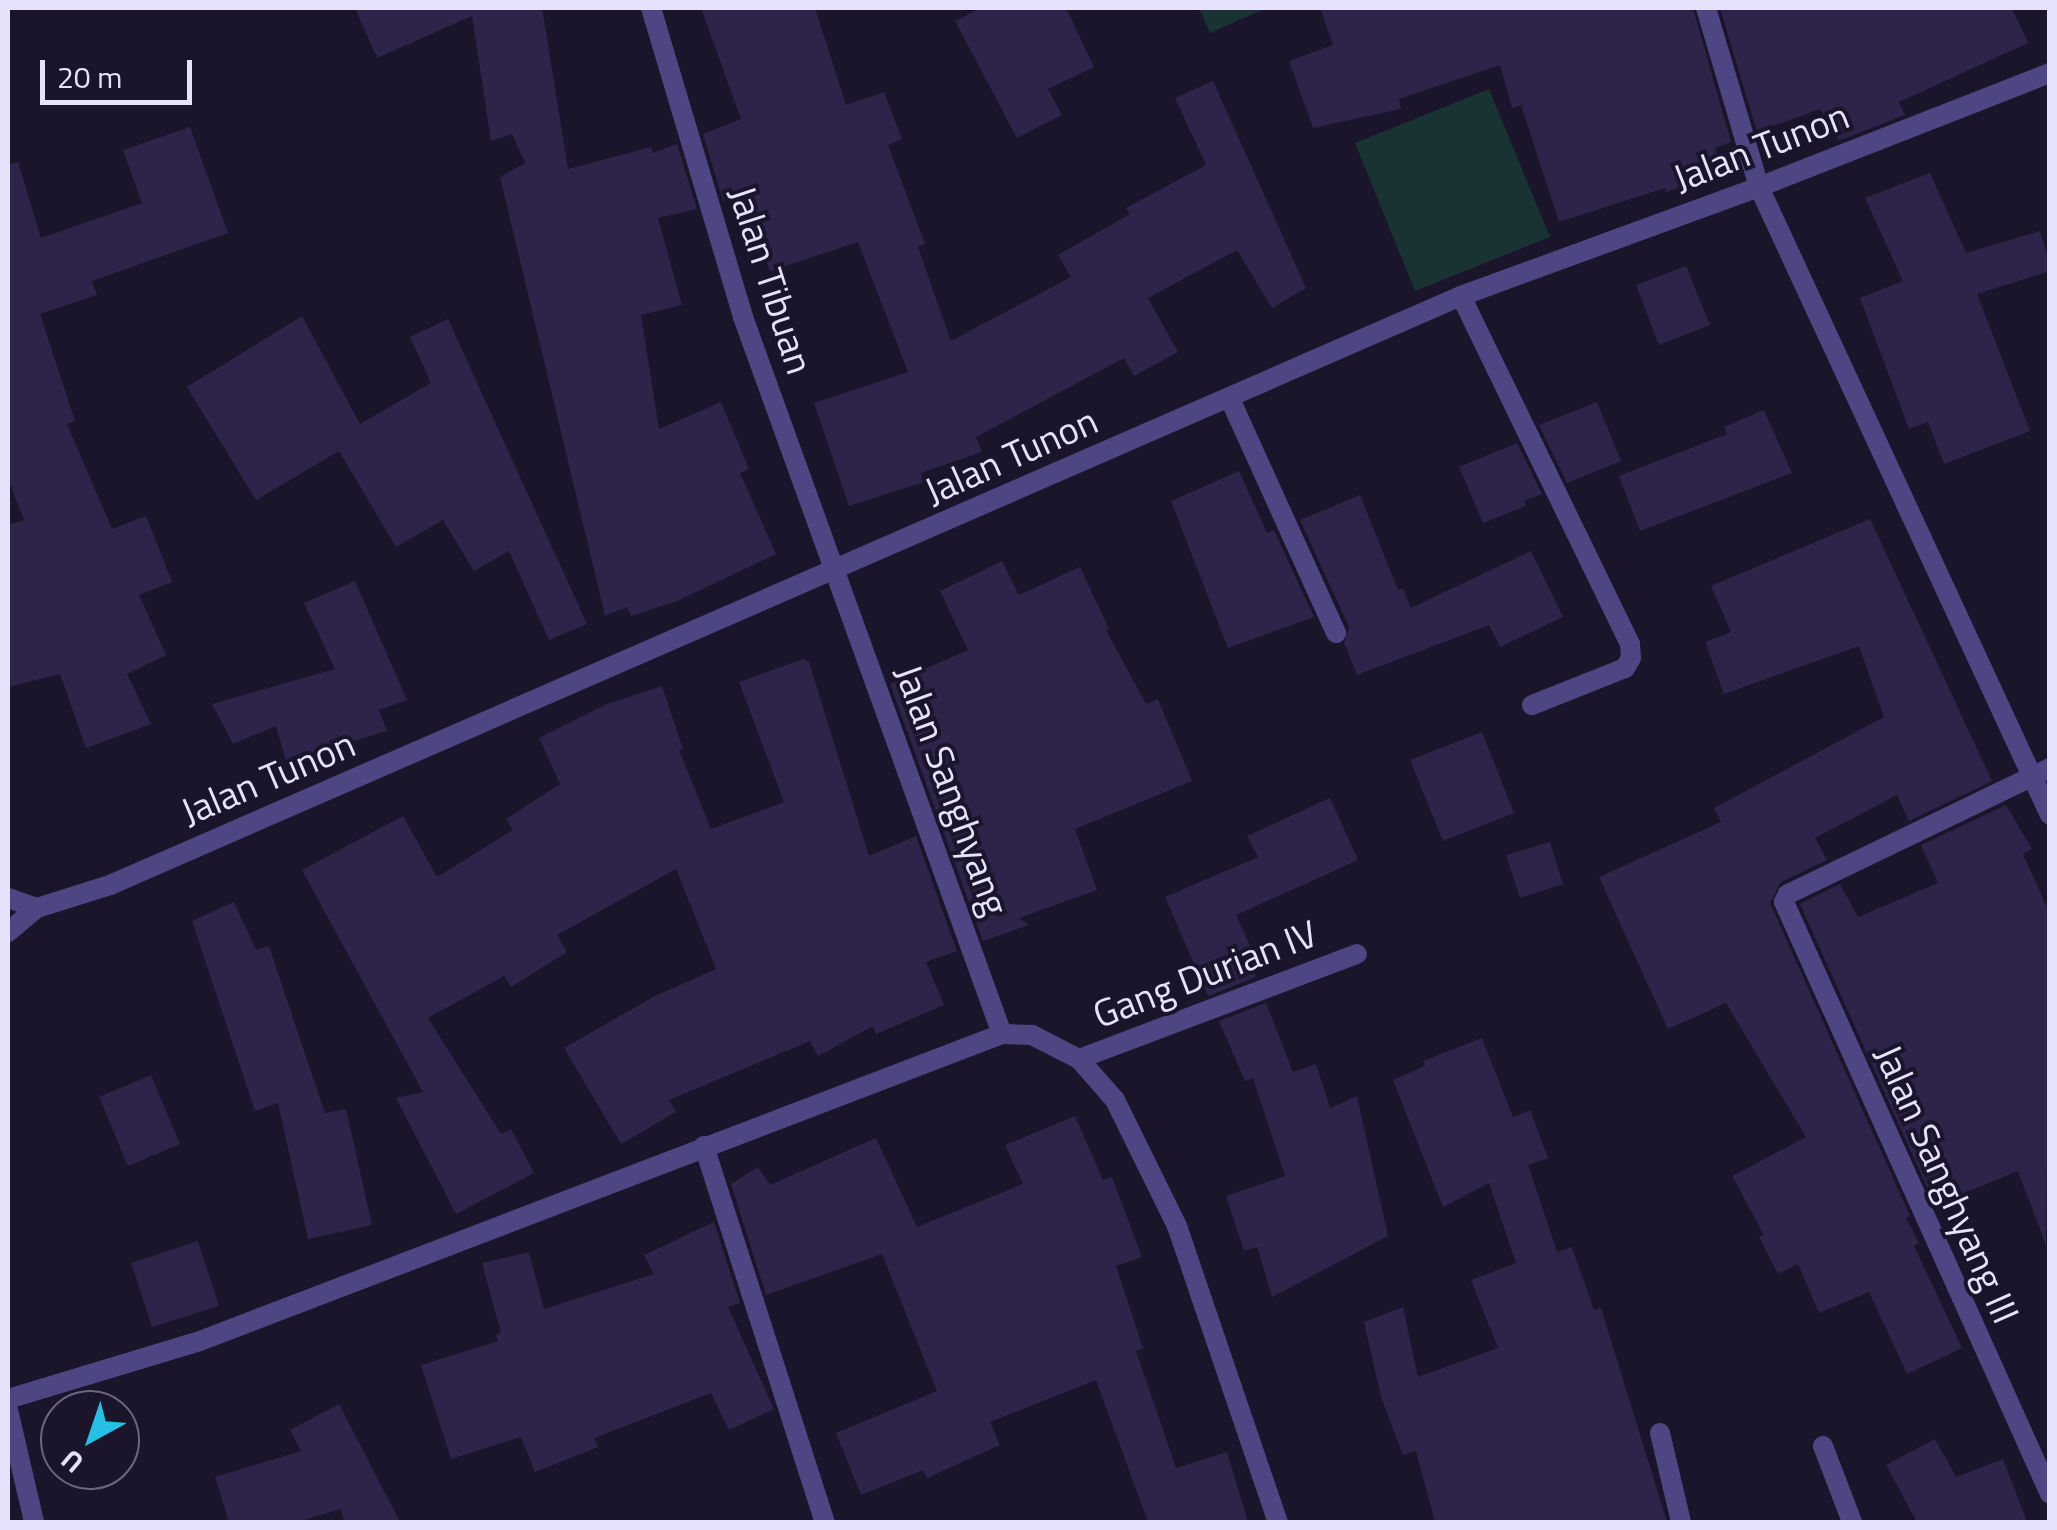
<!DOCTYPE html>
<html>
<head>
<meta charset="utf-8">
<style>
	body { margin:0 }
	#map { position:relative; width:2057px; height:1530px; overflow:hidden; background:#1a152a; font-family:"Titillium Web",sans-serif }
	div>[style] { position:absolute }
	.green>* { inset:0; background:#193233 }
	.building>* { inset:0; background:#2e2349 }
	.lane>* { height:20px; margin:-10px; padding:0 10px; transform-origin:10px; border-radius:10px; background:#4e4683 }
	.street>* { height:20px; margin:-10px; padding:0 10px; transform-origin:10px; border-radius:10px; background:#4e4683 }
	span { translate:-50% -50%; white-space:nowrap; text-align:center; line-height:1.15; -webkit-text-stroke:8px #1a152a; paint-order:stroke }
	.street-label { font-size:38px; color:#e7e2fb }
	.frame { position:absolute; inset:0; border:10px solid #e7e2fb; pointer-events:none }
	.north { position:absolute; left:40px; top:1390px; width:100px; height:100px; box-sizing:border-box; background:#1a152a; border:2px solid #6c677e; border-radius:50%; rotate:220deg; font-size:28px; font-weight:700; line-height:40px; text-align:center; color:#e7e2fb }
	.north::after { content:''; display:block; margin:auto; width:35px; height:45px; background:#26c0e4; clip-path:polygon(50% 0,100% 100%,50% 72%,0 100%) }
	.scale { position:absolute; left:40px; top:60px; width:152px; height:45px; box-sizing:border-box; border:5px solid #e7e2fb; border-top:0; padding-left:12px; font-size:30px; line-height:35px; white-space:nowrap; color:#e7e2fb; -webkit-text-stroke:8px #1a152a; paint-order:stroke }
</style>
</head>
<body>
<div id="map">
	<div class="green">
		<div style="clip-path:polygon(1199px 8px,1267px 8px,1210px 33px)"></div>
		<div style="clip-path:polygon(1489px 89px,1550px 237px,1415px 291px,1355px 143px)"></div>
	</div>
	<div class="building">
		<div style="clip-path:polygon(355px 8px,542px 8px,568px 169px,651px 147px,653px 153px,677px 144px,697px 209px,658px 218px,682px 305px,641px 315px,659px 429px,721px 402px,749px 469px,740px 473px,776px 554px,677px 601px,631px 616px,627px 607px,605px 616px,500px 177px,525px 163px,512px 134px,491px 141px,472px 16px,377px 58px)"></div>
		<div style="clip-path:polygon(701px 8px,815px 8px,846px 105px,884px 92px,902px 139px,888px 145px,925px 244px,918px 247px,951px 341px,1071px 277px,1058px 255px,1130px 214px,1126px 208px,1206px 165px,1175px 98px,1213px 81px,1306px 288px,1272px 308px,1237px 250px,1148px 298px,1178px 352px,1134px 376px,1124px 358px,976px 437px,982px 452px,921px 473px,924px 482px,849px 506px,814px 403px,908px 372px,858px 242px,770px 271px,742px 194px,723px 201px,703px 134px,741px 119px)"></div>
		<div style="clip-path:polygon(981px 8px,1066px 8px,1094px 67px,1048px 89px,1062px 115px,1017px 138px,955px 21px)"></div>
		<div style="clip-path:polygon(1320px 8px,1693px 8px,1731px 142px,1715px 148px,1723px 174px,1666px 192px,1665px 188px,1559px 222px,1521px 105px,1512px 108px,1500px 65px,1399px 99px,1401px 109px,1313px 128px,1289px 61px,1333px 45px)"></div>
		<div style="clip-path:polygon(1720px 8px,2012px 8px,2028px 43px,1899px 102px,1905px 115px,1851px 136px,1839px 140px,1820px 109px,1757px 132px)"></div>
		<div style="clip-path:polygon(190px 127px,228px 233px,92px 281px,97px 295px,40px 314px,75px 421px,67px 424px,112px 529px,146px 516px,172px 582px,139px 595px,166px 655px,127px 674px,151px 724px,86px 748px,60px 674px,8px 687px,8px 525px,24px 520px,8px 479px,8px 164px,18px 162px,41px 238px,142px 203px,123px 150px)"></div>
		<div style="clip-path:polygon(1930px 173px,1966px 253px,2040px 231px,2050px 263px,2050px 271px,1977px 294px,2030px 431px,1944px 464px,1928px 422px,1909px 429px,1860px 298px,1903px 281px,1865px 198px)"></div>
		<div style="clip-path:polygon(1686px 266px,1710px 325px,1659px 345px,1636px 285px)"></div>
		<div style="clip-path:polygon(302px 316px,360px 424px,431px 383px,410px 337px,448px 319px,587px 624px,549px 640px,509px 551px,474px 571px,443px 520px,396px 547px,339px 451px,256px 500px,187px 387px)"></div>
		<div style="clip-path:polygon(1597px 402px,1621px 461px,1567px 483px,1539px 425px)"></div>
		<div style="clip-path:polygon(1764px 410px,1792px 473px,1640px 531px,1619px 476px,1727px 434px,1724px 427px)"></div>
		<div style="clip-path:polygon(1517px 443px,1542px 494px,1524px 501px,1526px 506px,1483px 523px,1459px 467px)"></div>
		<div style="clip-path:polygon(1239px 471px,1267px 533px,1274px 530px,1314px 617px,1228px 648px,1171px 501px)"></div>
		<div style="clip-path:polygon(1360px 495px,1398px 590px,1403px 588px,1411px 608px,1531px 551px,1563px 617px,1500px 647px,1489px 625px,1357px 675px,1344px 643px,1349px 627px,1300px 520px)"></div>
		<div style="clip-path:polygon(1870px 519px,1992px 781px,1909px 821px,1897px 795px,1815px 838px,1827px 860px,1781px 882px,1770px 903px,1910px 1216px,1906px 1218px,1919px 1243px,1914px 1246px,1962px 1348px,1907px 1374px,1869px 1292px,1819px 1313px,1798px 1264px,1778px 1274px,1759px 1237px,1764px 1235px,1732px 1176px,1806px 1137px,1726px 1003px,1668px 1029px,1599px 877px,1721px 822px,1714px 808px,1884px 717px,1859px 646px,1724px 694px,1705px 642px,1731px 632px,1711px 586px)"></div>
		<div style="clip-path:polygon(1002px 561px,1019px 595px,1080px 567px,1109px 629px,1106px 630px,1146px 704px,1158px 699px,1192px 781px,1075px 829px,1097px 890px,1019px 918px,1029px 925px,983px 941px,890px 684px,968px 650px,940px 591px)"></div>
		<div style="clip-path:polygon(355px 581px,407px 700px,379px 710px,387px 731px,286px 761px,276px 726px,233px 744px,212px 704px,335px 669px,304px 603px)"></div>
		<div style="clip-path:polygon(803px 659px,809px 662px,869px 856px,916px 836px,957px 951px,926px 962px,944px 1005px,876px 1034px,873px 1026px,818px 1056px,810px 1041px,669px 1100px,676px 1112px,621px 1144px,564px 1048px,655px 996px,716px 969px,676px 869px,557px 935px,567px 952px,511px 987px,504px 976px,428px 1018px,501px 1134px,511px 1129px,534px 1173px,456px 1214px,396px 1098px,423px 1092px,302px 870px,403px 816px,437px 877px,513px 830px,506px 819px,560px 784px,539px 738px,607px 704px,662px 686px,683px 749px,679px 750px,711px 829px,784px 802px,739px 682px)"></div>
		<div style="clip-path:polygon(1482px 732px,1514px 813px,1443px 841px,1410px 760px)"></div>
		<div style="clip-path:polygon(1330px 798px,1358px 860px,1236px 915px,1253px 952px,1248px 955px,1256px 977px,1208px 996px,1165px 897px,1258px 857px,1247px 836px)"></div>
		<div style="clip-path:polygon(2006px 805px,2032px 849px,2023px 854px,2050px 914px,2046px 1245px,2018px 1171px,1935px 1205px,1800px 904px,1840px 884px,1858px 917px,1938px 883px,1921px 845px)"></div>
		<div style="clip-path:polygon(1550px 842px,1563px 884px,1520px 898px,1506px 855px)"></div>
		<div style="clip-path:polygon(234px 902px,256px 950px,269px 946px,325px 1113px,346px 1109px,372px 1225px,308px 1239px,278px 1103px,255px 1111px,192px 921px)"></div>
		<div style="clip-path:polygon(1266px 1003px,1293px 1072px,1316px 1064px,1330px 1108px,1357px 1096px,1388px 1236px,1272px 1297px,1257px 1247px,1244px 1251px,1226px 1196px,1285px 1176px,1253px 1078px,1245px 1081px,1219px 1021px)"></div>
		<div style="clip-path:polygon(1482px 1038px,1513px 1117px,1530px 1110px,1548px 1158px,1528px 1165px,1557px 1252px,1572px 1247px,1594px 1310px,1601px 1308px,1667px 1522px,1435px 1522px,1416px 1451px,1403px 1455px,1381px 1397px,1364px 1322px,1403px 1307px,1418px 1377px,1498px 1348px,1471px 1280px,1516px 1263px,1489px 1183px,1443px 1207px,1393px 1080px,1425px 1066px,1423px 1061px)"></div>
		<div style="clip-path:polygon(151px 1075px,180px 1144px,128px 1166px,99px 1097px)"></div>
		<div style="clip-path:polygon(1075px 1116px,1103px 1180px,1112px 1177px,1142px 1257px,1116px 1266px,1143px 1348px,1136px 1351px,1176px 1468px,1227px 1452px,1248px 1522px,1148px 1522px,1096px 1380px,990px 1422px,1000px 1445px,927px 1478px,923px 1470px,861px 1495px,836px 1433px,937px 1391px,882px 1254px,766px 1295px,731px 1184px,758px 1167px,770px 1185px,876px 1138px,917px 1227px,1023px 1184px,1005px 1145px)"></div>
		<div style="clip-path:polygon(714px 1222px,740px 1303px,728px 1307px,774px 1409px,729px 1430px,711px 1393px,594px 1438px,598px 1447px,535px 1472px,521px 1437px,451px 1459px,421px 1365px,498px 1341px,496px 1335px,501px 1333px,482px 1263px,529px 1252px,544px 1309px,654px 1274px,644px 1255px)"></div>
		<div style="clip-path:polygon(198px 1241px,219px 1306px,152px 1327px,131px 1263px)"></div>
		<div style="clip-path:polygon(339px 1404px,400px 1522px,344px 1522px,341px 1509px,297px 1522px,229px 1522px,215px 1477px,301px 1451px,290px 1430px)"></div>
		<div style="clip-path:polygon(1935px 1439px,1956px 1477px,2003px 1459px,2027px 1522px,1917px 1522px,1886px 1465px)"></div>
	</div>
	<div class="lane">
		<div style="left:1461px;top:296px;width:387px;rotate:64.1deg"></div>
		<div style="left:1630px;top:644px;width:14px;rotate:86deg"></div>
		<div style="left:1631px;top:658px;width:12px;rotate:121deg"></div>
		<div style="left:1625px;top:668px;width:100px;rotate:158.3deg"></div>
	</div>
	<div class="street">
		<div style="left:651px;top:8px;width:322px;rotate:73.4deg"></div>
		<div style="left:743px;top:317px;width:762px;rotate:70.14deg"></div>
		<div style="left:1706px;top:8px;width:187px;rotate:73.5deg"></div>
		<div style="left:1759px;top:187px;width:692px;rotate:65.14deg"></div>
		<div style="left:1230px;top:399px;width:257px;rotate:65.6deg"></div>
		<div style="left:2050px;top:768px;width:291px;rotate:154.3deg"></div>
		<div style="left:1788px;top:894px;width:9px;rotate:117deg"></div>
		<div style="left:1784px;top:902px;width:649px;rotate:65.8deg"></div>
		<div style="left:8px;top:898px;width:31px;rotate:19deg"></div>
		<div style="left:37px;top:908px;width:77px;rotate:-17.5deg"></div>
		<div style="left:110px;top:885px;width:1474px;rotate:-23.56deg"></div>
		<div style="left:1461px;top:296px;width:317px;rotate:-20.1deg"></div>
		<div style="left:1759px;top:187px;width:313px;rotate:-21.4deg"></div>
		<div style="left:8px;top:932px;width:38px;rotate:-40deg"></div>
		<div style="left:1079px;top:1059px;width:297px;rotate:-20.7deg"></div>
		<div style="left:704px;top:1146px;width:395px;rotate:72.2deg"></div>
		<div style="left:8px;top:1399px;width:201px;rotate:-16.8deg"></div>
		<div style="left:200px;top:1341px;width:859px;rotate:-20.95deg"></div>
		<div style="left:1002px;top:1034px;width:30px;rotate:2deg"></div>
		<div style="left:1032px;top:1035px;width:53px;rotate:27.1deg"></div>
		<div style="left:1079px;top:1059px;width:55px;rotate:48.7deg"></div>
		<div style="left:1115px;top:1100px;width:140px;rotate:63.8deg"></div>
		<div style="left:1177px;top:1226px;width:313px;rotate:71.2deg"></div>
		<div style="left:8px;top:1410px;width:115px;rotate:76.9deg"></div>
		<div style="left:1660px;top:1433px;width:91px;rotate:76.7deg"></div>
		<div style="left:1823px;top:1446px;width:81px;rotate:69.1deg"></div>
	</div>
	<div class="street-label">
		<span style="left:1761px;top:147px;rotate:-21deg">Jalan Tunon</span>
		<span style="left:771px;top:280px;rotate:72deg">Jalan Tibuan</span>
		<span style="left:1011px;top:456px;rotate:-24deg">Jalan Tunon</span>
		<span style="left:268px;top:778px;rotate:-23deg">Jalan Tunon</span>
		<span style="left:952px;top:790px;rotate:70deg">Jalan Sanghyang</span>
		<span style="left:1205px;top:974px;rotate:-21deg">Gang Durian IV</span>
		<span style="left:1947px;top:1184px;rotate:66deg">Jalan Sanghyang III</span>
	</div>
	<div class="frame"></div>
	<div class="north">U</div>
	<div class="scale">20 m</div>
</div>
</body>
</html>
